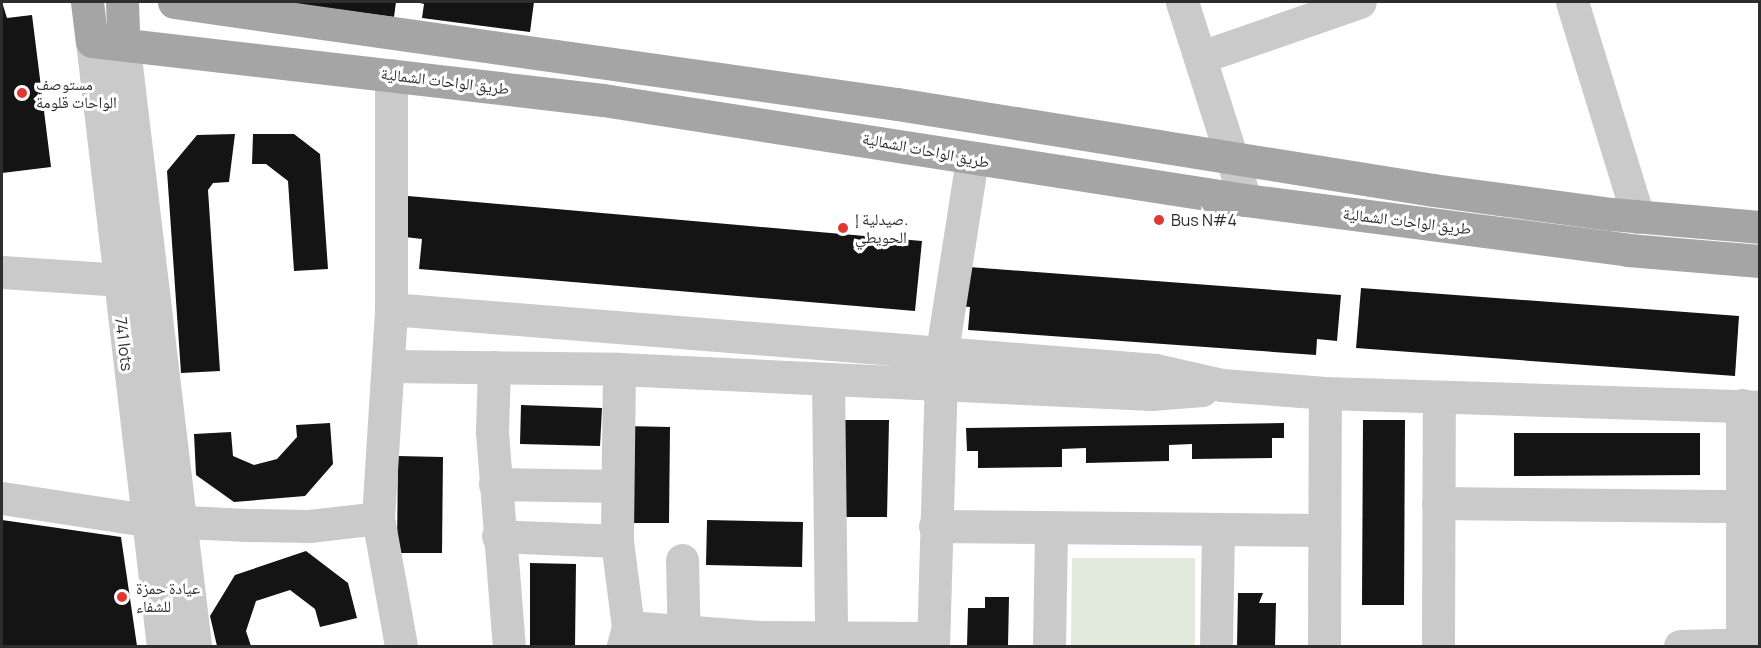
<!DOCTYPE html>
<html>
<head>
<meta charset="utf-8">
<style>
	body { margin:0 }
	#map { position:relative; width:1761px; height:648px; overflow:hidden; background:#fff; font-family:Manrope,"Noto Naskh Arabic",sans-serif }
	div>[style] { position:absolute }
	.green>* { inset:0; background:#e2eadb }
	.building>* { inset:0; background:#141414 }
	.minor>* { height:33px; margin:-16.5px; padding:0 16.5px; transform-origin:16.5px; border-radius:16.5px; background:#cacaca }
	.major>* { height:33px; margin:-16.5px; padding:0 16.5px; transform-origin:16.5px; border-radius:16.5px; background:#a5a5a5 }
	.dots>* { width:16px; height:16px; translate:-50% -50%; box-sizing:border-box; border:3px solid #fff; border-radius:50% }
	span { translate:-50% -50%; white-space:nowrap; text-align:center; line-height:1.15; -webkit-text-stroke:6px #fff; paint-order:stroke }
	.street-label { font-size:16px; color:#2d2d2d }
	.poi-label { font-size:16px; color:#2d2d2d }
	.left { translate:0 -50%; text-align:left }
	.frame { position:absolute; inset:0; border:3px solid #2d2d2d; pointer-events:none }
</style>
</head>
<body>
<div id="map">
	<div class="green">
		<div style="clip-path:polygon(1072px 558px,1195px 558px,1195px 646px,1071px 646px)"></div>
	</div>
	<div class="building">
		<div style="clip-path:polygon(2px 2px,7px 18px,32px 15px,51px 167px,2px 173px)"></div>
		<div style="clip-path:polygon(282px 2px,396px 2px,394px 17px)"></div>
		<div style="clip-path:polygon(416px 2px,534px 2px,530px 32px,422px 18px,424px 4px)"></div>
		<div style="clip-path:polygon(235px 134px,229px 182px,213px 183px,208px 190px,220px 371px,181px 373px,167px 171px,197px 135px)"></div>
		<div style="clip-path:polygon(253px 134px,294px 134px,320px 154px,328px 269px,294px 271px,288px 181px,266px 164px,252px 164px)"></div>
		<div style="clip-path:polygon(408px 196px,922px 241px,915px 311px,419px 269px,422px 239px,405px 237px)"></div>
		<div style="clip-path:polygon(956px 266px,1341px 295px,1337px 341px,1317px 339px,1316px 355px,968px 330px,970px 307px,953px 306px)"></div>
		<div style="clip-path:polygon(1361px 288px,1739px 316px,1735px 376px,1356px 348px)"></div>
		<div style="clip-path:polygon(521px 405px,602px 408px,600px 446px,520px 444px)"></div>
		<div style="clip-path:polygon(843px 420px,889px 420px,887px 517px,842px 517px)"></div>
		<div style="clip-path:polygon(1363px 420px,1405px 420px,1404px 605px,1362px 605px)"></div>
		<div style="clip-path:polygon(330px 423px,333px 464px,305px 496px,234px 502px,196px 475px,194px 434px,231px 432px,233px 456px,254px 465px,277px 459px,297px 437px,296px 425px)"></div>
		<div style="clip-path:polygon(1284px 423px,1284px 438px,1272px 438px,1272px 458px,1192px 459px,1192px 444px,1169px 445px,1169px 461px,1086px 463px,1086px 448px,1062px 449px,1062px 467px,978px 468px,978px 451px,967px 451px,966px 428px)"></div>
		<div style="clip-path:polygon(625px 426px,670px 427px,669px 523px,624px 523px)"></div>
		<div style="clip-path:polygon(1514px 433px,1700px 433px,1700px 475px,1514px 476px)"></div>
		<div style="clip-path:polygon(398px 456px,443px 457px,442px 553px,397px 553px)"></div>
		<div style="clip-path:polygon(2px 520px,121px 537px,137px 646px,2px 646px)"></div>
		<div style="clip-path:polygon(707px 520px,803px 522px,802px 567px,706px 565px)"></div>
		<div style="clip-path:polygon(306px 551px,348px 583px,357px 618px,320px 627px,315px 609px,290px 590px,256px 601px,246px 631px,251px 646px,217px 646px,210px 616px,235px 575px)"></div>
		<div style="clip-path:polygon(530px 563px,576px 564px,575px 646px,530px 646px)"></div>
		<div style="clip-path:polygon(1238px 593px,1263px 593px,1259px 603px,1276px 603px,1275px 646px,1237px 646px)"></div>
		<div style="clip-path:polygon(985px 597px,1009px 597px,1008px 646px,967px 646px,968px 608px,985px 608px)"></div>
	</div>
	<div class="minor">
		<div style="left:1182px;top:2px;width:208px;rotate:72.3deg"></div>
		<div style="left:1572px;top:2px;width:225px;rotate:72.9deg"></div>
		<div style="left:123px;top:40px;width:610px;rotate:83.22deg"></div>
		<div style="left:92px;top:41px;width:609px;rotate:83.31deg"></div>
		<div style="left:1201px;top:57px;width:168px;rotate:-19.1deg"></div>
		<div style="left:2px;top:272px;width:135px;rotate:3.8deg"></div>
		<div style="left:391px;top:309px;width:767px;rotate:4.56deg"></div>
		<div style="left:1156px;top:370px;width:68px;rotate:12.8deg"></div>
		<div style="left:1222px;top:385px;width:103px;rotate:4.4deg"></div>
		<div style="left:1325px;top:393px;width:435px;rotate:1.8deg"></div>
		<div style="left:389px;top:366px;width:230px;rotate:0.7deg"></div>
		<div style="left:619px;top:369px;width:533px;rotate:2.69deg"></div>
		<div style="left:1151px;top:394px;width:51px;rotate:-4.5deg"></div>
		<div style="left:494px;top:367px;width:65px;rotate:91.8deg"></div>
		<div style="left:492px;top:432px;width:215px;rotate:85.5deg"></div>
		<div style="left:619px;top:369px;width:172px;rotate:90.7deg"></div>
		<div style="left:617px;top:541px;width:87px;rotate:82.7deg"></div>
		<div style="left:628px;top:627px;width:20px;rotate:105deg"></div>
		<div style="left:828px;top:380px;width:259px;rotate:89.3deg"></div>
		<div style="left:1742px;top:405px;width:239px;rotate:90deg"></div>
		<div style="left:495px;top:484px;width:122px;rotate:0.9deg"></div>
		<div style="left:2px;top:498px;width:145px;rotate:8.7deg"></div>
		<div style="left:145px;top:520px;width:102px;rotate:2.8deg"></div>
		<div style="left:247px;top:525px;width:62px;rotate:0.9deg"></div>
		<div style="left:309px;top:526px;width:69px;rotate:-6.6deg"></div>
		<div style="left:378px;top:518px;width:209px;rotate:-86.4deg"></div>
		<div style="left:391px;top:309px;width:234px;rotate:-90deg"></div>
		<div style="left:1438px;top:503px;width:304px;rotate:0.6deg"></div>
		<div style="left:378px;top:518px;width:130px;rotate:79.8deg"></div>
		<div style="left:935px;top:526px;width:388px;rotate:0.6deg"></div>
		<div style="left:498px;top:536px;width:119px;rotate:2.4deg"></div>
		<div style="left:682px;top:560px;width:86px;rotate:88.7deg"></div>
		<div style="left:628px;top:627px;width:132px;rotate:4.3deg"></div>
		<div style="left:760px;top:637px;width:173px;rotate:0.3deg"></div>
		<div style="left:933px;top:646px;width:295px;rotate:-88.3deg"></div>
		<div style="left:942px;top:351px;width:193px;rotate:-81.1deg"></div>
		<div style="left:1049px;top:646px;width:116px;rotate:-89deg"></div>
		<div style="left:1216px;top:646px;width:115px;rotate:-89deg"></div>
		<div style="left:1324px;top:646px;width:253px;rotate:-89.8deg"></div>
		<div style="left:1438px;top:646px;width:247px;rotate:-89.8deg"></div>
		<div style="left:1680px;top:646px;width:80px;rotate:-1.4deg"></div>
	</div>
	<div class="major">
		<div style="left:87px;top:2px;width:39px;rotate:83deg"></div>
		<div style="left:92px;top:41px;width:514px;rotate:6.59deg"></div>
		<div style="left:603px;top:100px;width:650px;rotate:8.85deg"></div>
		<div style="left:1245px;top:200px;width:386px;rotate:7.4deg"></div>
		<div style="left:1628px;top:250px;width:132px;rotate:4.8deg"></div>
		<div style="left:122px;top:2px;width:38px;rotate:88deg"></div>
		<div style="left:174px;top:2px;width:730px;rotate:8.03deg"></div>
		<div style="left:897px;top:104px;width:543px;rotate:9.12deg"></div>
		<div style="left:1433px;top:190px;width:180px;rotate:7.7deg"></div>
		<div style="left:1611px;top:214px;width:150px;rotate:5deg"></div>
	</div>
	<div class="dots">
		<div style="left:22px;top:93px;background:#de3835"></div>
		<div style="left:1159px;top:220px;background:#de3835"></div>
		<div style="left:843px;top:228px;background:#de3835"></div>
		<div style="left:122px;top:597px;background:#de3835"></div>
	</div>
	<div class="street-label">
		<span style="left:445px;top:81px;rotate:7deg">طريق الواحات الشمالية</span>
		<span style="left:926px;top:150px;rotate:11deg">طريق الواحات الشمالية</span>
		<span style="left:1407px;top:221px;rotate:7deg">طريق الواحات الشمالية</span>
		<span style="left:124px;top:344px;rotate:83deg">741 lots</span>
	</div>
	<div class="poi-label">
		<span class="left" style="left:36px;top:93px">مستوصف<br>الواحات قلومة</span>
		<span class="left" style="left:855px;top:228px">صيدلية إ.<br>الحويطي</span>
		<span class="left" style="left:1171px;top:220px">Bus N#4</span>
		<span class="left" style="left:136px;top:597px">عيادة حمزة<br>للشفاء</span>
	</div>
	<div class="frame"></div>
</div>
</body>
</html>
